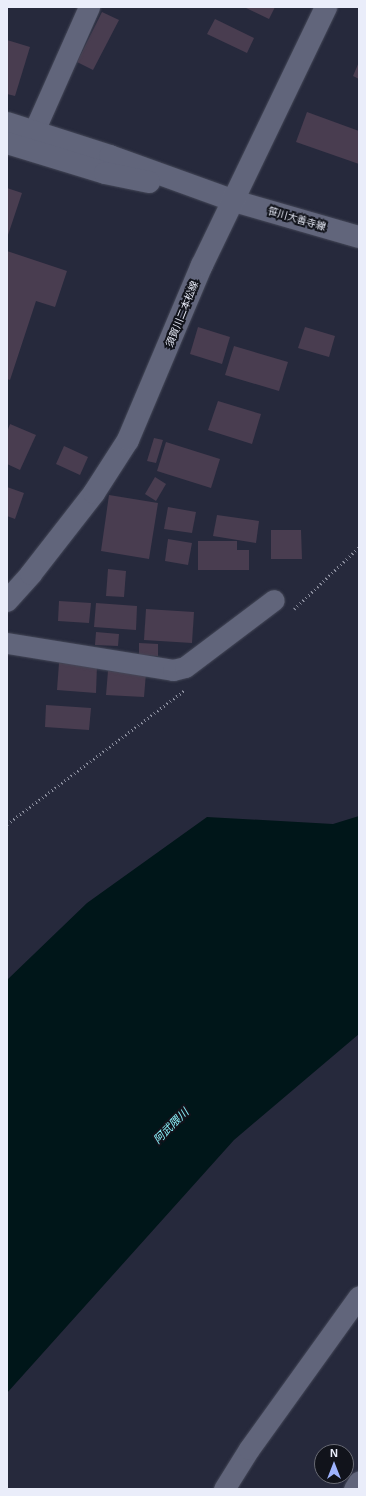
<!DOCTYPE html>
<html>
<head>
<meta charset="utf-8">
<style>
	body { margin:0 }
	#map { position:relative; width:366px; height:1496px; overflow:hidden; background:#26293c; font-family:Arial,"Noto Sans JP",sans-serif }
	div>[style] { position:absolute }
	.water>* { inset:0; background:#001619 }
	.building>* { inset:0; background:#493d50 }
	.path>* { height:2.5px; margin-top:-1.25px; transform-origin:0; background:repeating-linear-gradient(90deg,#8a8d9d 0 1px,transparent 0 4px) }
	.roads { filter:drop-shadow(0 0 1px #444757) drop-shadow(0 0 1px #444757) }
	.street>* { height:21px; margin:-10.5px; padding:0 10.5px; transform-origin:10.5px; border-radius:10.5px; background:#61657b }
	.secondary>* { height:22px; margin:-11px; padding:0 11px; transform-origin:11px; border-radius:11px; background:#61657b }
	span { translate:-50% -50%; white-space:nowrap; text-align:center; line-height:1.15; -webkit-text-stroke:4px #11131b; paint-order:stroke }
	.street-label { font-size:10px; color:#eaedfa }
	.water-label { font-size:11px; color:#8bf0fa; font-style:italic }
	.frame { position:absolute; inset:0; border:8px solid #eaedfa; pointer-events:none }
	.north { position:absolute; left:314px; top:1444px; width:40px; height:40px; box-sizing:border-box; background:#11131b; border:1px solid #686a74; border-radius:50%; rotate:0deg; font-size:11px; font-weight:700; line-height:16px; text-align:center; color:#eaedfa }
	.north::after { content:''; display:block; margin:auto; width:14px; height:18px; background:#9eb3fd; clip-path:polygon(50% 0,100% 100%,50% 72%,0 100%) }
</style>
</head>
<body>
<div id="map">
	<div class="water">
		<div style="clip-path:polygon(359px 816px,359px 1034px,234px 1140px,7px 1393px,7px 980px,87px 903px,207px 817px,333px 824px)"></div>
	</div>
	<div class="building">
		<div style="clip-path:polygon(244px 7px,275px 7px,269px 19px)"></div>
		<div style="clip-path:polygon(102px 12px,119px 20px,93px 70px,77px 62px)"></div>
		<div style="clip-path:polygon(215px 19px,254px 38px,247px 53px,207px 34px)"></div>
		<div style="clip-path:polygon(7px 40px,30px 47px,15px 96px,7px 94px)"></div>
		<div style="clip-path:polygon(359px 62px,359px 79px,353px 76px)"></div>
		<div style="clip-path:polygon(307px 112px,359px 131px,359px 164px,296px 142px)"></div>
		<div style="clip-path:polygon(7px 188px,22px 193px,7px 238px)"></div>
		<div style="clip-path:polygon(7px 251px,67px 271px,55px 307px,36px 301px,10px 380px,7px 379px)"></div>
		<div style="clip-path:polygon(198px 327px,230px 337px,222px 364px,190px 354px)"></div>
		<div style="clip-path:polygon(305px 327px,335px 336px,329px 357px,298px 348px)"></div>
		<div style="clip-path:polygon(234px 346px,288px 362px,279px 391px,225px 375px)"></div>
		<div style="clip-path:polygon(218px 401px,261px 414px,252px 444px,208px 430px)"></div>
		<div style="clip-path:polygon(10px 424px,36px 435px,20px 470px,7px 464px,7px 432px)"></div>
		<div style="clip-path:polygon(154px 438px,163px 440px,156px 463px,147px 461px)"></div>
		<div style="clip-path:polygon(166px 442px,220px 459px,211px 488px,157px 471px)"></div>
		<div style="clip-path:polygon(64px 446px,88px 457px,80px 475px,56px 464px)"></div>
		<div style="clip-path:polygon(155px 477px,166px 484px,156px 501px,145px 494px)"></div>
		<div style="clip-path:polygon(7px 487px,24px 493px,15px 519px,7px 516px)"></div>
		<div style="clip-path:polygon(109px 495px,158px 503px,149px 559px,101px 551px)"></div>
		<div style="clip-path:polygon(168px 507px,196px 512px,192px 533px,164px 529px)"></div>
		<div style="clip-path:polygon(217px 515px,259px 521px,256px 543px,213px 536px)"></div>
		<div style="clip-path:polygon(271px 530px,301px 530px,302px 559px,271px 559px)"></div>
		<div style="clip-path:polygon(168px 539px,192px 543px,188px 565px,165px 561px)"></div>
		<div style="clip-path:polygon(198px 541px,237px 541px,237px 550px,249px 550px,249px 570px,198px 570px)"></div>
		<div style="clip-path:polygon(108px 569px,126px 571px,124px 597px,106px 596px)"></div>
		<div style="clip-path:polygon(59px 601px,91px 603px,89px 623px,58px 621px)"></div>
		<div style="clip-path:polygon(96px 603px,137px 606px,136px 630px,94px 627px)"></div>
		<div style="clip-path:polygon(146px 609px,194px 612px,192px 643px,144px 640px)"></div>
		<div style="clip-path:polygon(96px 632px,119px 634px,118px 646px,95px 645px)"></div>
		<div style="clip-path:polygon(139px 643px,158px 644px,158px 656px,139px 655px)"></div>
		<div style="clip-path:polygon(59px 663px,97px 665px,96px 693px,57px 690px)"></div>
		<div style="clip-path:polygon(108px 671px,146px 673px,144px 697px,106px 695px)"></div>
		<div style="clip-path:polygon(46px 705px,91px 708px,89px 730px,45px 727px)"></div>
	</div>
	<div class="path">
		<div style="left:294px;top:609px;width:90px;rotate:-43.6deg"></div>
		<div style="left:7px;top:824px;width:223px;rotate:-37deg"></div>
	</div>
	<div class="roads">
		<div class="street">
			<div style="left:34px;top:131px;width:136px;rotate:-66.1deg"></div>
			<div style="left:7px;top:643px;width:168px;rotate:9.2deg"></div>
			<div style="left:173px;top:670px;width:12px;rotate:-14deg"></div>
			<div style="left:185px;top:667px;width:111px;rotate:-37deg"></div>
			<div style="left:224px;top:1489px;width:47px;rotate:-58deg"></div>
			<div style="left:249px;top:1449px;width:188px;rotate:-54.3deg"></div>
			<div style="left:354px;top:1489px;width:9px;rotate:-58deg"></div>
		</div>
		<div class="secondary">
			<div style="left:7px;top:123px;width:108px;rotate:17.8deg"></div>
			<div style="left:110px;top:156px;width:132px;rotate:19.9deg"></div>
			<div style="left:234px;top:201px;width:130px;rotate:16.1deg"></div>
			<div style="left:7px;top:143px;width:102px;rotate:17deg"></div>
			<div style="left:105px;top:173px;width:45px;rotate:11.6deg"></div>
			<div style="left:7px;top:601px;width:36px;rotate:-48deg"></div>
			<div style="left:31px;top:574px;width:103px;rotate:-52.1deg"></div>
			<div style="left:94px;top:493px;width:63px;rotate:-57.3deg"></div>
			<div style="left:128px;top:440px;width:190px;rotate:-67.1deg"></div>
			<div style="left:202px;top:265px;width:286px;rotate:-64.3deg"></div>
		</div>
	</div>
	<div class="street-label">
		<span style="left:297px;top:219px;rotate:16deg">笹川大善寺線</span>
		<span style="left:182px;top:314px;rotate:-68deg">須賀川二本松線</span>
	</div>
	<div class="water-label">
		<span style="left:171px;top:1126px;rotate:-45deg">阿武隈川</span>
	</div>
	<div class="frame"></div>
	<div class="north">N</div>
</div>
</body>
</html>
